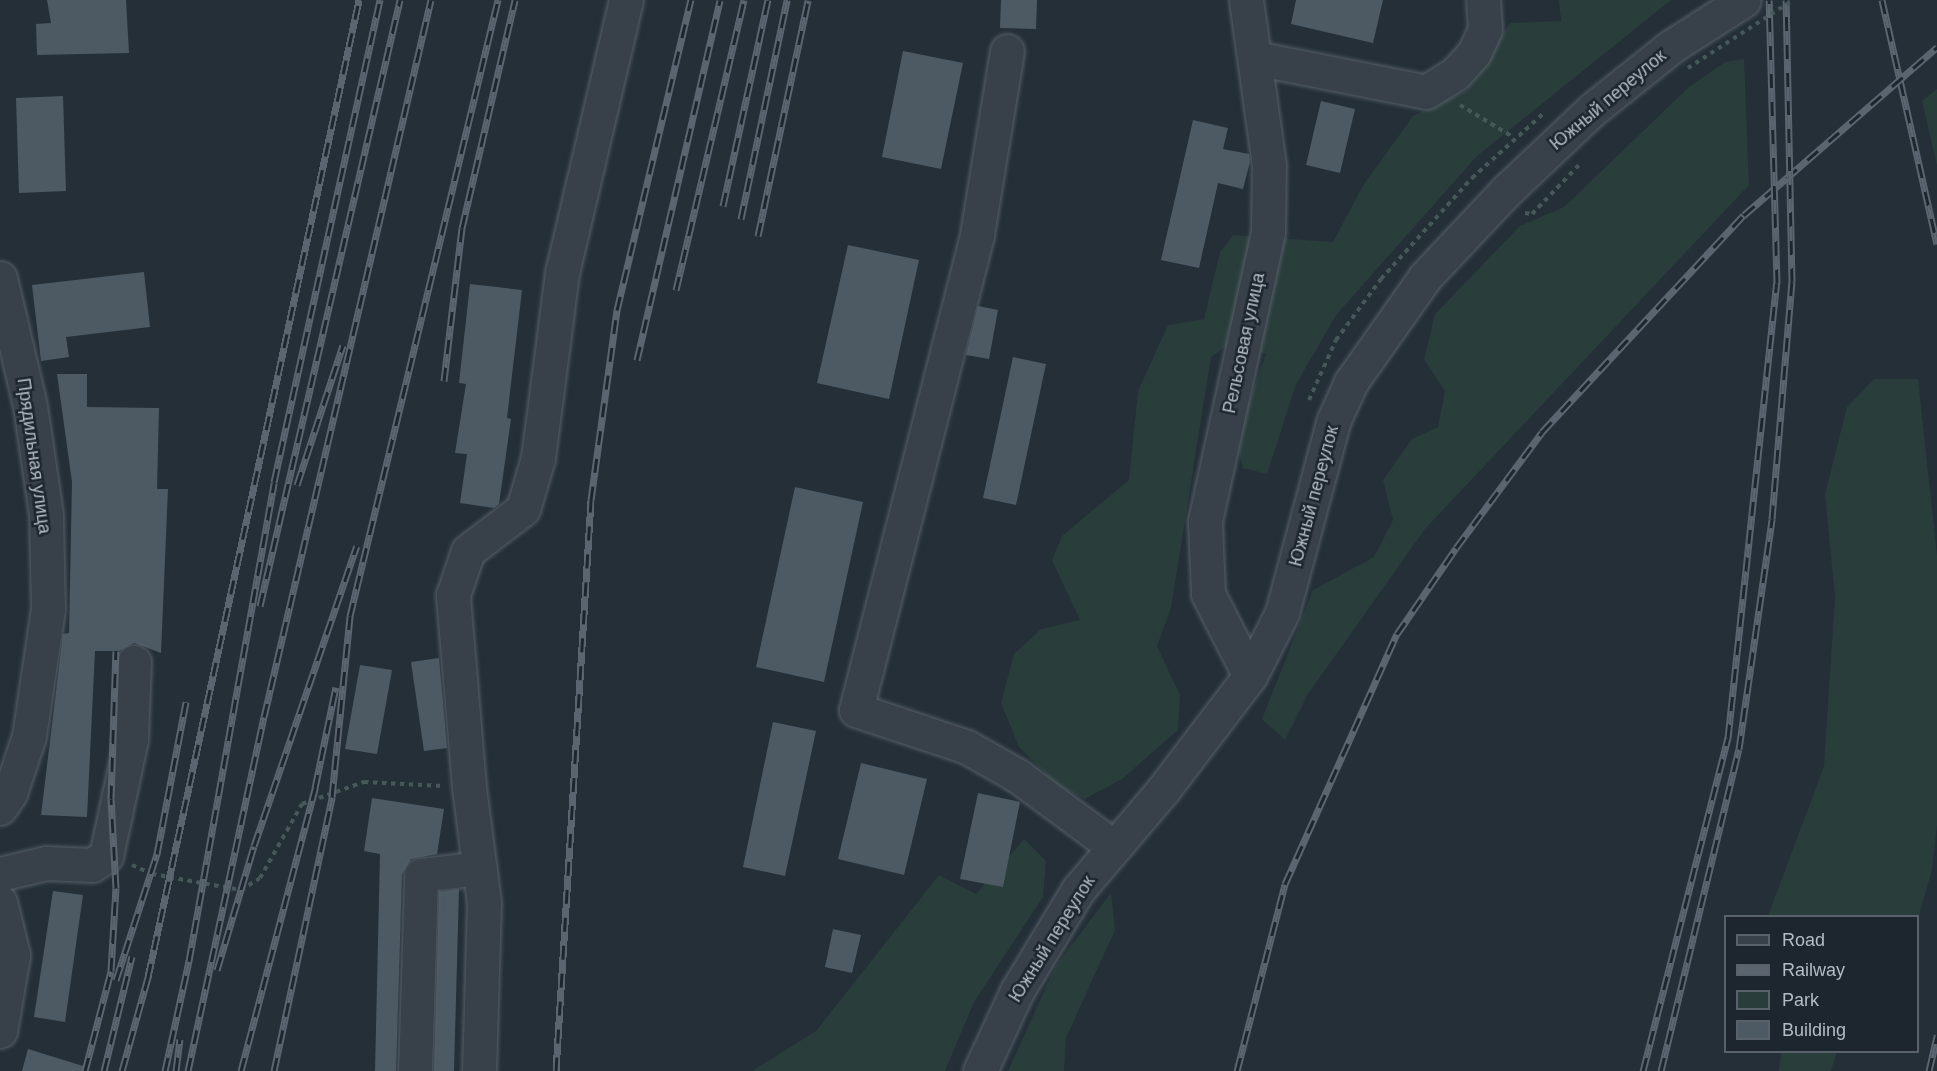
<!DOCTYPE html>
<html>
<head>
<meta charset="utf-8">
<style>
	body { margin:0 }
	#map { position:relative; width:1937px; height:1071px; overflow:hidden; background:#242f38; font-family:Helvetica,sans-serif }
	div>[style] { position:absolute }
	.green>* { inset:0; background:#293d3b }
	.building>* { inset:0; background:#4d5a64 }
	.path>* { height:4px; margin-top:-2px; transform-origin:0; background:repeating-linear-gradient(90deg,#465858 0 4.5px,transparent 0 9px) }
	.roads { filter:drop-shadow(0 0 2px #565f67) drop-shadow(0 0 2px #565f67) }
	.minor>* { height:33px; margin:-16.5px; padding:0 16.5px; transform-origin:16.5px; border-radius:16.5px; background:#384149 }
	.rail>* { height:7px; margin-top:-3.5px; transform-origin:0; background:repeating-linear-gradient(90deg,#1d262e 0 14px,#5a656f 0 28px); box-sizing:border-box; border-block:2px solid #5a656f }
	.path-bridge>* { height:4px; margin-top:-2px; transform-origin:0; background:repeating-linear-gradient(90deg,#465858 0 4.5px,transparent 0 9px) }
	span { translate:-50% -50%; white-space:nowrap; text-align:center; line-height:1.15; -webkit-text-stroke:5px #1d262e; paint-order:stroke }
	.street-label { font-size:18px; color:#b3bcc5 }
	.legend { position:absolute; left:1724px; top:915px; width:195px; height:138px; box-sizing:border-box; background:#1d262e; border:2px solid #59626a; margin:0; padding:8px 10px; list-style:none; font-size:18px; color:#b3bcc5 }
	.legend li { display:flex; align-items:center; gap:12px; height:30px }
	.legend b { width:30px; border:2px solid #59626a }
</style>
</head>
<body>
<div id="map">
	<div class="green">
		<div style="clip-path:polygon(1559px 0,1671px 0,1477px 156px,1337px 314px,1296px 384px,1267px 474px,1243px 468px,1235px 441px,1266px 354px,1234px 341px,1211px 357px,1171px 608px,1157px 646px,1180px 695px,1178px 730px,1122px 779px,1085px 799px,1057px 785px,1019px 747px,1001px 703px,1014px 654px,1041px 629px,1080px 620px,1052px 560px,1062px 536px,1129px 480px,1138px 391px,1168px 325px,1204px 319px,1220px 252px,1233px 235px,1333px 242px,1364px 184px,1413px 116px,1467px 90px,1510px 23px,1561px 21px)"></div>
		<div style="clip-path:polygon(1744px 59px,1749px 185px,1425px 529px,1308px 694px,1285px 740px,1262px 719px,1313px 590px,1374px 557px,1393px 520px,1383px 480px,1412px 439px,1438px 427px,1445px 391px,1424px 359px,1435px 314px,1520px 226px,1564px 207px,1689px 87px,1725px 62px)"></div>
		<div style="clip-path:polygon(1937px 89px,1937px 166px,1922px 101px)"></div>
		<div style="clip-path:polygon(1874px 379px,1918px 379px,1937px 555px,1937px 826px,1932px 870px,1918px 919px,1768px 916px,1824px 766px,1835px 597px,1825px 494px,1847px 407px)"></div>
		<div style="clip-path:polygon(1024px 839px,1046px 861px,1043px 897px,974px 1002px,945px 1071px,752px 1071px,816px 1031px,939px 875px,976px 894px)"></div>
		<div style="clip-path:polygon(1111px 893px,1115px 930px,1066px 1038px,1064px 1071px,1008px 1071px,1055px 967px)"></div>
		<div style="clip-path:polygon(1781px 1052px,1837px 1052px,1831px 1071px,1779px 1071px)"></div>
	</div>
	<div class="building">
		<div style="clip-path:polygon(47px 0,126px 0,129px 53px,37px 55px,36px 24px,51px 23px)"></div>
		<div style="clip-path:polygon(1001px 0,1037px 0,1036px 29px,1000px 28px)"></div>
		<div style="clip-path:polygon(1296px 0,1383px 0,1373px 43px,1291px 24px)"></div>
		<div style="clip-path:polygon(903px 51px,963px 63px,941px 169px,882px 157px)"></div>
		<div style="clip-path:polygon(63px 96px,66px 191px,19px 193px,16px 98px)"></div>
		<div style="clip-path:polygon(1321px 101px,1355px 109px,1340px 173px,1306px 165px)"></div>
		<div style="clip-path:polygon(1193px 120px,1228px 128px,1223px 149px,1249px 154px,1250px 162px,1243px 189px,1218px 183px,1199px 268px,1161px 260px)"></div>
		<div style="clip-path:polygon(848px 245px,919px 260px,889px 399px,817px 383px)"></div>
		<div style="clip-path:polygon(144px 272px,150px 327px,66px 337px,69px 357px,41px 361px,32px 285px)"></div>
		<div style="clip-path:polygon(470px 284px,522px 290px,507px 418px,511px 419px,499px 504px,494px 508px,460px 503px,467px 454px,455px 453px,466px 384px,459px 383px)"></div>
		<div style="clip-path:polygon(978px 306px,998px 310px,989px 359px,966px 355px)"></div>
		<div style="clip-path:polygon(1013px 357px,1046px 364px,1016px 505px,983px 498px)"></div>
		<div style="clip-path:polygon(57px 374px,87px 374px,87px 407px,159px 408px,157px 489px,168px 489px,161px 653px,134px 643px,119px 651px,95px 651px,87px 817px,41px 815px,63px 634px,69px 633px,72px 482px)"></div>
		<div style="clip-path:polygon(795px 487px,863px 502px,824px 682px,756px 667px)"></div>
		<div style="clip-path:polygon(439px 658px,447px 748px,424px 751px,411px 662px)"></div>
		<div style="clip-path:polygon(360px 665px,392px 670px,377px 754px,345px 749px)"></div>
		<div style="clip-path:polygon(773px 722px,816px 731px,785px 876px,743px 867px)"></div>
		<div style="clip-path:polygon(861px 763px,927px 779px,904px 875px,838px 859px)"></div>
		<div style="clip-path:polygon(978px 793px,1020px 802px,1003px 887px,960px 879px)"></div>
		<div style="clip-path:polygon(372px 798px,444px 809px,437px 854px,411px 859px,402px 874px,396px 1071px,375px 1071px,380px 854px,364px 851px)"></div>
		<div style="clip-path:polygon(459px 889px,454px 1071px,434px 1071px,439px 892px)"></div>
		<div style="clip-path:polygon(53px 891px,83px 895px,65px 1022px,34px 1017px)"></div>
		<div style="clip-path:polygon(833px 929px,861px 935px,852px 973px,825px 967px)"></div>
		<div style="clip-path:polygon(28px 1049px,83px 1066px,83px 1071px,22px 1071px)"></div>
	</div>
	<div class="path">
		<div style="left:1460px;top:105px;width:62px;rotate:31.1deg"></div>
		<div style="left:1525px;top:213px;width:7px;rotate:8deg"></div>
		<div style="left:1532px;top:214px;width:69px;rotate:-46.2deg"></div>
		<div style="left:1309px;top:400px;width:66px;rotate:-65.8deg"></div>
		<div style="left:1336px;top:340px;width:76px;rotate:-53.6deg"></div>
		<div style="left:1381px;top:279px;width:136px;rotate:-48deg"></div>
		<div style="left:1472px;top:178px;width:98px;rotate:-42.1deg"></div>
		<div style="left:132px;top:865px;width:22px;rotate:24deg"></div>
		<div style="left:152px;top:874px;width:90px;rotate:10.2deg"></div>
		<div style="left:241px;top:890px;width:22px;rotate:-32deg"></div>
		<div style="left:260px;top:878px;width:85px;rotate:-60.4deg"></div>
		<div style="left:302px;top:804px;width:66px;rotate:-19.5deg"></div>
		<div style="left:364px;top:782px;width:78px;rotate:2.9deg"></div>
	</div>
	<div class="roads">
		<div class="minor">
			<div style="left:1246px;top:0;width:167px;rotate:82.1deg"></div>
			<div style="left:1269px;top:165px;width:67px;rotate:90.9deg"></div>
			<div style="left:1268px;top:232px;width:297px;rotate:102.3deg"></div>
			<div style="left:1205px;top:522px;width:72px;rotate:87.6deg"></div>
			<div style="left:1208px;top:594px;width:92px;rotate:62.9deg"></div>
			<div style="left:1007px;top:51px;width:186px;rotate:99.3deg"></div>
			<div style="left:977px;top:235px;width:490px;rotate:104.3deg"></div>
			<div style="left:856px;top:710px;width:117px;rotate:18.4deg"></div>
			<div style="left:967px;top:747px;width:59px;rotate:29.6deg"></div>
			<div style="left:1018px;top:776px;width:119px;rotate:36.5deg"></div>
			<div style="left:1255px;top:58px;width:174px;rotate:11.2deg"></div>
			<div style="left:1426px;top:92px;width:34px;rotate:-32deg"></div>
			<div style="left:1455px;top:74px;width:28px;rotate:-48deg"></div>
			<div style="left:1474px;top:53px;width:26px;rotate:-65deg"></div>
			<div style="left:1485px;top:29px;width:29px;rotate:-94deg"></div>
			<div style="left:0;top:278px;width:131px;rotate:76.8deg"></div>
			<div style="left:30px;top:406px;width:109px;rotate:81.6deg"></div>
			<div style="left:46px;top:514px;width:95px;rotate:88.8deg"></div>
			<div style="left:48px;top:609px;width:128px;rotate:98.5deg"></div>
			<div style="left:29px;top:736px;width:60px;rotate:108.4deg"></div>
			<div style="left:10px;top:793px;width:18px;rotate:124deg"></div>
			<div style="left:0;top:874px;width:47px;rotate:-13.4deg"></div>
			<div style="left:46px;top:863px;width:46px;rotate:2.5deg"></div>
			<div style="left:92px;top:865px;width:17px;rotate:-33deg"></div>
			<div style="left:106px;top:856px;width:120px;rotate:-77.9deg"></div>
			<div style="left:131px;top:739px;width:77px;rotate:-87.8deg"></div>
			<div style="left:0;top:902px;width:55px;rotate:76.2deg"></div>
			<div style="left:13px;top:955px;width:77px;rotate:99.7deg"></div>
			<div style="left:415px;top:1071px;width:196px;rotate:-88.2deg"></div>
			<div style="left:421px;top:875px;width:59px;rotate:-6.8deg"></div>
			<div style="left:479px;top:1071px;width:168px;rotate:-88.3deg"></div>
			<div style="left:484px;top:903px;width:117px;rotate:-97.4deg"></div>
			<div style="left:469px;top:787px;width:193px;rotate:-94.8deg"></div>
			<div style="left:453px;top:595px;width:46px;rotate:-71.2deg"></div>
			<div style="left:468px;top:551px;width:69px;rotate:-37.4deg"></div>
			<div style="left:523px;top:509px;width:53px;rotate:-73.6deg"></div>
			<div style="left:538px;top:458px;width:187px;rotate:-82.6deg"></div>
			<div style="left:562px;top:273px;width:280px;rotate:-76.8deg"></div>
			<div style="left:980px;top:1071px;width:88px;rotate:-65.2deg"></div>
			<div style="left:1017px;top:991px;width:118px;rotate:-58.9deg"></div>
			<div style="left:1078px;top:890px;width:131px;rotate:-49.6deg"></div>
			<div style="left:1163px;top:790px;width:143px;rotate:-52.7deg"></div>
			<div style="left:1250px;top:676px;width:71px;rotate:-63.1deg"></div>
			<div style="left:1282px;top:613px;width:198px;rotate:-75deg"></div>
			<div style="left:1333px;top:422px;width:44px;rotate:-65.8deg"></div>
			<div style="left:1351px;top:382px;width:128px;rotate:-54.8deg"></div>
			<div style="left:1425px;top:277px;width:120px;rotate:-46.7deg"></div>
			<div style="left:1507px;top:190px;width:118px;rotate:-43.3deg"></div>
			<div style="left:1593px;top:109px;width:101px;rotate:-38.6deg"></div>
			<div style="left:1672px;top:46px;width:85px;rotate:-32.6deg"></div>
		</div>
	</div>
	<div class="rail">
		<div style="left:1882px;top:0;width:250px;rotate:77.3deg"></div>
		<div style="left:723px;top:206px;width:211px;rotate:-77.7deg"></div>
		<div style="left:741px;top:219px;width:224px;rotate:-78.1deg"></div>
		<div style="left:758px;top:236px;width:241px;rotate:-78deg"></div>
		<div style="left:676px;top:290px;width:298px;rotate:-76.8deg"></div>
		<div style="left:637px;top:360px;width:369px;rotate:-77deg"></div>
		<div style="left:444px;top:381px;width:154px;rotate:-83.3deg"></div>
		<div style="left:462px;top:228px;width:234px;rotate:-76.9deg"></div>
		<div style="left:297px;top:485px;width:147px;rotate:-71.8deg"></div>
		<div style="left:260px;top:606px;width:622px;rotate:-76.99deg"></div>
		<div style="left:217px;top:970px;width:129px;rotate:-73.4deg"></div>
		<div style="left:254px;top:846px;width:317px;rotate:-71.1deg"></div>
		<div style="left:116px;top:980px;width:133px;rotate:-72deg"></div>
		<div style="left:157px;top:854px;width:155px;rotate:-79.2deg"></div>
		<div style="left:85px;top:1071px;width:103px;rotate:-75.4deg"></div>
		<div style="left:111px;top:971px;width:83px;rotate:-86.6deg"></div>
		<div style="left:116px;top:888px;width:89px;rotate:-93.2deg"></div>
		<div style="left:111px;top:799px;width:148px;rotate:-88.1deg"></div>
		<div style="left:104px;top:1071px;width:118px;rotate:-76.3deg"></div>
		<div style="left:122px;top:1071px;width:98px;rotate:-74.5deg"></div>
		<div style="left:148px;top:977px;width:1000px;rotate:-77.81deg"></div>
		<div style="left:165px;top:1071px;width:113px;rotate:-77.7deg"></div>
		<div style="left:189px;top:961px;width:486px;rotate:-79.9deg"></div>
		<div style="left:274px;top:482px;width:494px;rotate:-77.6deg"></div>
		<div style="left:176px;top:1071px;width:32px;rotate:-83deg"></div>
		<div style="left:188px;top:1071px;width:362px;rotate:-77.9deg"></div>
		<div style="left:264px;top:717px;width:736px;rotate:-76.89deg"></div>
		<div style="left:241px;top:1071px;width:293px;rotate:-75.3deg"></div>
		<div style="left:315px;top:788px;width:103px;rotate:-78.3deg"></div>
		<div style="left:274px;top:1071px;width:280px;rotate:-78deg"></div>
		<div style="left:332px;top:797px;width:182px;rotate:-84.3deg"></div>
		<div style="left:350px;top:616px;width:634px;rotate:-76.49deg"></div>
		<div style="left:556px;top:1071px;width:572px;rotate:-86.49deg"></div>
		<div style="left:591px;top:500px;width:192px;rotate:-82.2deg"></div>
		<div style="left:617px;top:310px;width:319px;rotate:-76.6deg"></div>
		<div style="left:1237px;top:1071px;width:193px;rotate:-75.6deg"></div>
		<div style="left:1285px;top:884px;width:274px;rotate:-65.9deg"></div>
		<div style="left:1397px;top:634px;width:104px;rotate:-55.5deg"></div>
		<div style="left:1456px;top:548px;width:144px;rotate:-53.4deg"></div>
		<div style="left:1542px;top:432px;width:296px;rotate:-47.1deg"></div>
		<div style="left:1744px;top:215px;width:256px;rotate:-41deg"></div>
		<div style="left:1643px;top:1071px;width:344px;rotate:-75.7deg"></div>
		<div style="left:1728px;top:738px;width:458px;rotate:-83.9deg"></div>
		<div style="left:1777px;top:283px;width:283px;rotate:-91.6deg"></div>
		<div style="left:1661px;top:1071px;width:331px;rotate:-76.4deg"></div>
		<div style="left:1739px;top:749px;width:232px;rotate:-81.8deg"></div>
		<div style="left:1772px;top:519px;width:238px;rotate:-85.2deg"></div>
		<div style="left:1792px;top:282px;width:282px;rotate:-91.2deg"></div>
		<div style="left:1929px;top:1071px;width:37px;rotate:-77deg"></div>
	</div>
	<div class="path-bridge">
		<div style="left:1688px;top:68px;width:125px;rotate:-32.9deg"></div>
	</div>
	<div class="street-label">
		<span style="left:1608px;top:100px;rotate:-40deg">Южный переулок</span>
		<span style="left:1244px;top:343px;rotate:-78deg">Рельсовая улица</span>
		<span style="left:34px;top:456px;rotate:82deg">Прядильная улица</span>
		<span style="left:1314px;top:496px;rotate:-75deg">Южный переулок</span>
		<span style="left:1052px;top:939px;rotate:-58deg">Южный переулок</span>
	</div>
	<ul class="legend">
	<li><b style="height:8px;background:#384149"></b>Road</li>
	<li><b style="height:8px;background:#5a656f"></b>Railway</li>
	<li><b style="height:16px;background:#293d3b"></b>Park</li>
	<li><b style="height:16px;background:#4d5a64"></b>Building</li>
	</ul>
</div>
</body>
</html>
